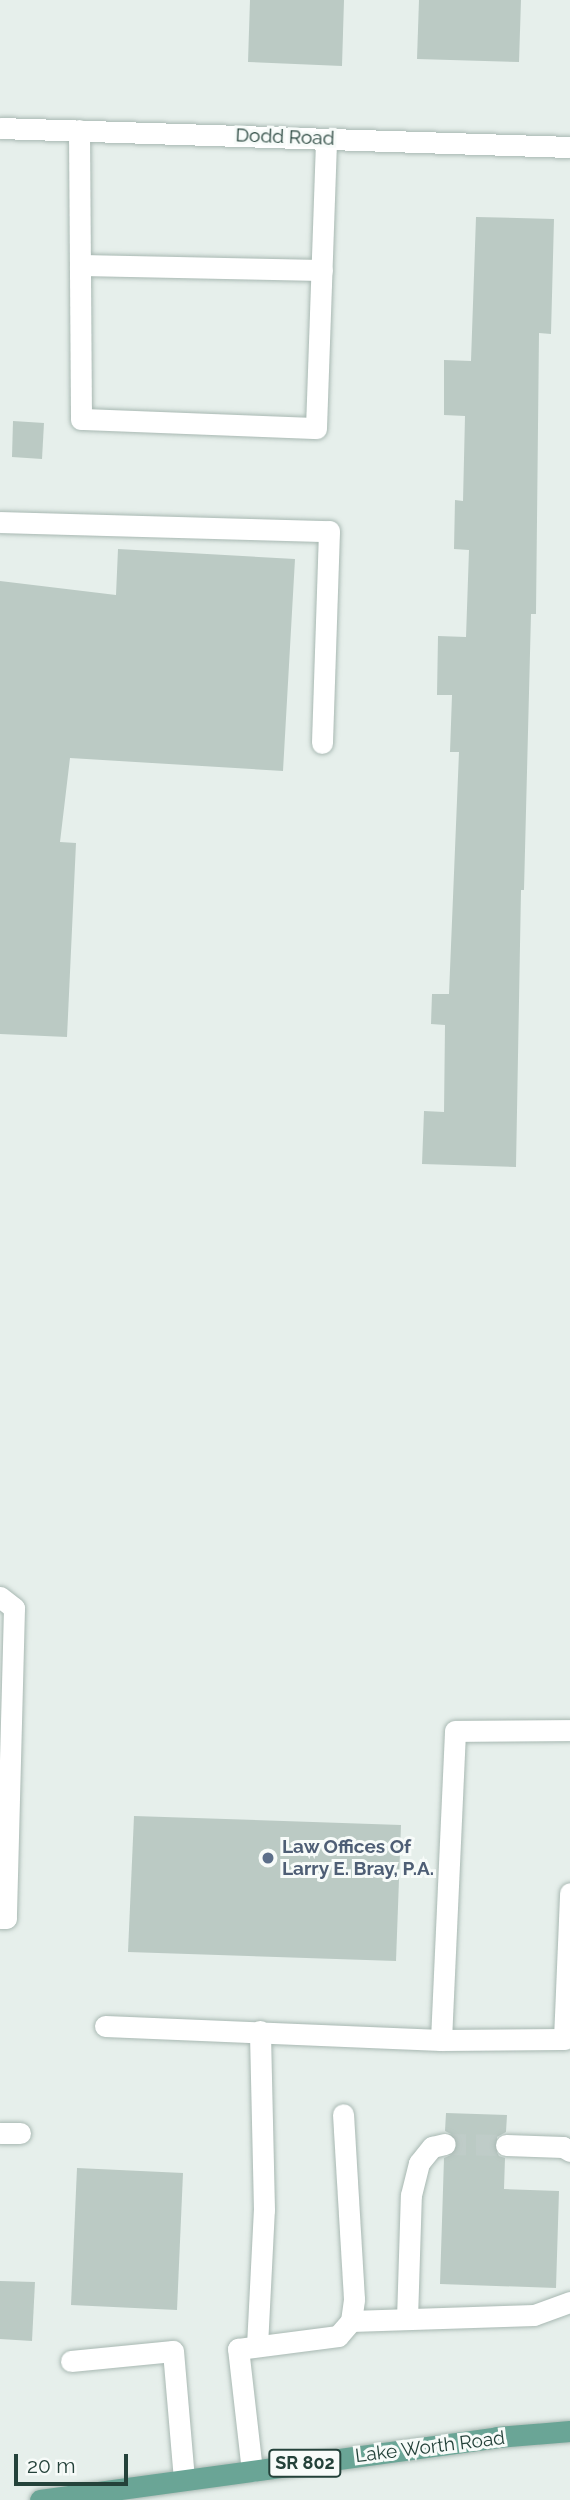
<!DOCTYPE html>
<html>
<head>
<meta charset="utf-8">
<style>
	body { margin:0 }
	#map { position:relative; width:570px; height:2500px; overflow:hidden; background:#e6efeb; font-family:Raleway,sans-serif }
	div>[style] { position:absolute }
	.building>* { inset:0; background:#bbcac4 }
	.minor-tunnel>* { height:21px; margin-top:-10.5px; transform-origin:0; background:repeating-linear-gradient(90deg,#bfccc8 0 21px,transparent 0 31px) }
	.roads { filter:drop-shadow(0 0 2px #a8b8b2) drop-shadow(0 0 2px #a8b8b2) }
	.minor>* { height:21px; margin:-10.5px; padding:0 10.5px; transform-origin:10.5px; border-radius:10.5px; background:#fff }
	.major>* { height:21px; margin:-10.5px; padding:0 10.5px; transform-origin:10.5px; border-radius:10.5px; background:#6aa596 }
	.dots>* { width:19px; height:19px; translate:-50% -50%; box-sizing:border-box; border:4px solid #f7fbf9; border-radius:50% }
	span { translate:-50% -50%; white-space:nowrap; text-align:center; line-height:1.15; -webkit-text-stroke:6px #f7fbf9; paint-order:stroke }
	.shield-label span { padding:2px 5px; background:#f7fbf9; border:2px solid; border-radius:5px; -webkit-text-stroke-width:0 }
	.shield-label { font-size:18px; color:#24423a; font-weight:700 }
	.street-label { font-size:19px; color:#24423a }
	.service-label { font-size:19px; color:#4e5e75; font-weight:700 }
	.left { translate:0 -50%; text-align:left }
	.scale { position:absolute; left:14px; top:2454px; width:114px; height:32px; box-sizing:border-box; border:4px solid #24423a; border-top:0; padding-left:9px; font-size:21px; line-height:24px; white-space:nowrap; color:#24423a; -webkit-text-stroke:5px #f7fbf9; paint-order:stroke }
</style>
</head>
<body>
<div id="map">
	<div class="building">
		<div style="clip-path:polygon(250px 0,344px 0,342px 66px,248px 62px)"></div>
		<div style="clip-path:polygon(419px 0,521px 0,519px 62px,417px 59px)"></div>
		<div style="clip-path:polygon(476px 217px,554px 219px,551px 334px,539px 333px,536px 614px,531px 614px,524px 890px,521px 890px,516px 1167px,422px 1164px,424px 1111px,444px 1112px,445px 1025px,431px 1024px,432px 994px,449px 994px,459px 752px,450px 752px,452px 695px,437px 695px,438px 636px,466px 637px,469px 550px,454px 549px,455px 500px,463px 501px,465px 416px,444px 415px,444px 360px,471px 361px)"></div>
		<div style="clip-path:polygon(13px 421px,44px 423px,42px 459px,12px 457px)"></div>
		<div style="clip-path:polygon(118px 549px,295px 559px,283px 771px,70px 758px,60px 842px,76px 843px,67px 1037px,0 1034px,0 581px,116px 595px)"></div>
		<div style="clip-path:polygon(134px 1816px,401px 1825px,396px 1961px,128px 1952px)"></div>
		<div style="clip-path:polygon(446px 2113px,507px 2115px,506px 2132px,495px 2138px,493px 2145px,499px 2156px,505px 2158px,504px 2189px,559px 2191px,556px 2288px,440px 2284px,444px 2158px,453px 2154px,458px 2147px,455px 2136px,445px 2131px)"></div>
		<div style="clip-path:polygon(77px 2168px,183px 2173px,177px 2310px,71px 2305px)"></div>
		<div style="clip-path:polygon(0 2281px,35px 2282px,32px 2341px,0 2339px)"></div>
	</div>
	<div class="minor-tunnel">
		<div style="left:445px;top:2144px;width:61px;rotate:0.9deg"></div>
	</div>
	<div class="roads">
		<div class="minor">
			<div style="left:0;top:128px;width:570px;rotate:1.91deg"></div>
			<div style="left:79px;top:130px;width:289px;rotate:89.6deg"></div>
			<div style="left:81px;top:419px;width:235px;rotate:2.2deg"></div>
			<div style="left:316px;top:428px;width:289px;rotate:-88deg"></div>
			<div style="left:80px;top:265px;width:242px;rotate:1.2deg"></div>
			<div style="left:0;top:522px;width:329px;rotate:1.6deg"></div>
			<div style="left:329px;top:531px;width:212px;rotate:91.9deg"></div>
			<div style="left:0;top:1597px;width:18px;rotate:38deg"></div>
			<div style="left:14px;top:1608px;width:310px;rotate:91.5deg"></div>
			<div style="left:6px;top:1918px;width:6px;rotate:180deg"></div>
			<div style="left:105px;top:2026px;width:336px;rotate:2.4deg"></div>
			<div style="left:441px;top:2040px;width:123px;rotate:-0.5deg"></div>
			<div style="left:564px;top:2039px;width:146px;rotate:-87.6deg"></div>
			<div style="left:441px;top:2040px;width:309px;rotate:-87.4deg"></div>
			<div style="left:455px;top:1731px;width:115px;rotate:-0.5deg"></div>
			<div style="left:0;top:2133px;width:20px"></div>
			<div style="left:506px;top:2145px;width:57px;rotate:2deg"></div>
			<div style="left:563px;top:2147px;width:8px;rotate:30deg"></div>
			<div style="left:407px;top:2319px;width:124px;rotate:-88.2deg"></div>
			<div style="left:411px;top:2195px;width:33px;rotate:-76deg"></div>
			<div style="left:419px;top:2163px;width:21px;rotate:-51deg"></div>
			<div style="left:432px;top:2147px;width:13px;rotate:-13deg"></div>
			<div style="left:351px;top:2321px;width:183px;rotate:-1.9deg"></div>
			<div style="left:534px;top:2315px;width:38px;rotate:-20deg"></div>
			<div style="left:257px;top:2346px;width:136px;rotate:-87.1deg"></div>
			<div style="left:264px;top:2210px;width:179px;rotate:-91.3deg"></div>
			<div style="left:71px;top:2361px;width:102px;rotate:-5.6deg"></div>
			<div style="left:173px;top:2351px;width:129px;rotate:85.1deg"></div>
			<div style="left:252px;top:2471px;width:123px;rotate:-96.5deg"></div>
			<div style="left:238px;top:2349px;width:101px;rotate:-7.4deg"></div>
			<div style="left:338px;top:2336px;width:20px;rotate:-49deg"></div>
			<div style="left:351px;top:2321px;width:22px;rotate:-82deg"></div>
			<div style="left:354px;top:2299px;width:185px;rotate:-93.4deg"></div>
		</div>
		<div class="major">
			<div style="left:40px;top:2500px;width:461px;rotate:-7.8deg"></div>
			<div style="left:497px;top:2437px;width:73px;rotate:-4.7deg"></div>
		</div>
	</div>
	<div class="dots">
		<div style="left:268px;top:1858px;background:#5c6f8a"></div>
	</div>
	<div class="shield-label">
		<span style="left:305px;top:2463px">SR 802</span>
	</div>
	<div class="street-label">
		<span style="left:285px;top:137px;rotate:2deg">Dodd Road</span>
		<span style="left:430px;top:2447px;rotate:-7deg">Lake Worth Road</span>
	</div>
	<div class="service-label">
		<span class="left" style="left:282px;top:1858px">Law Offices Of<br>Larry E. Bray, P.A.</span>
	</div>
	<div class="scale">20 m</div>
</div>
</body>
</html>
